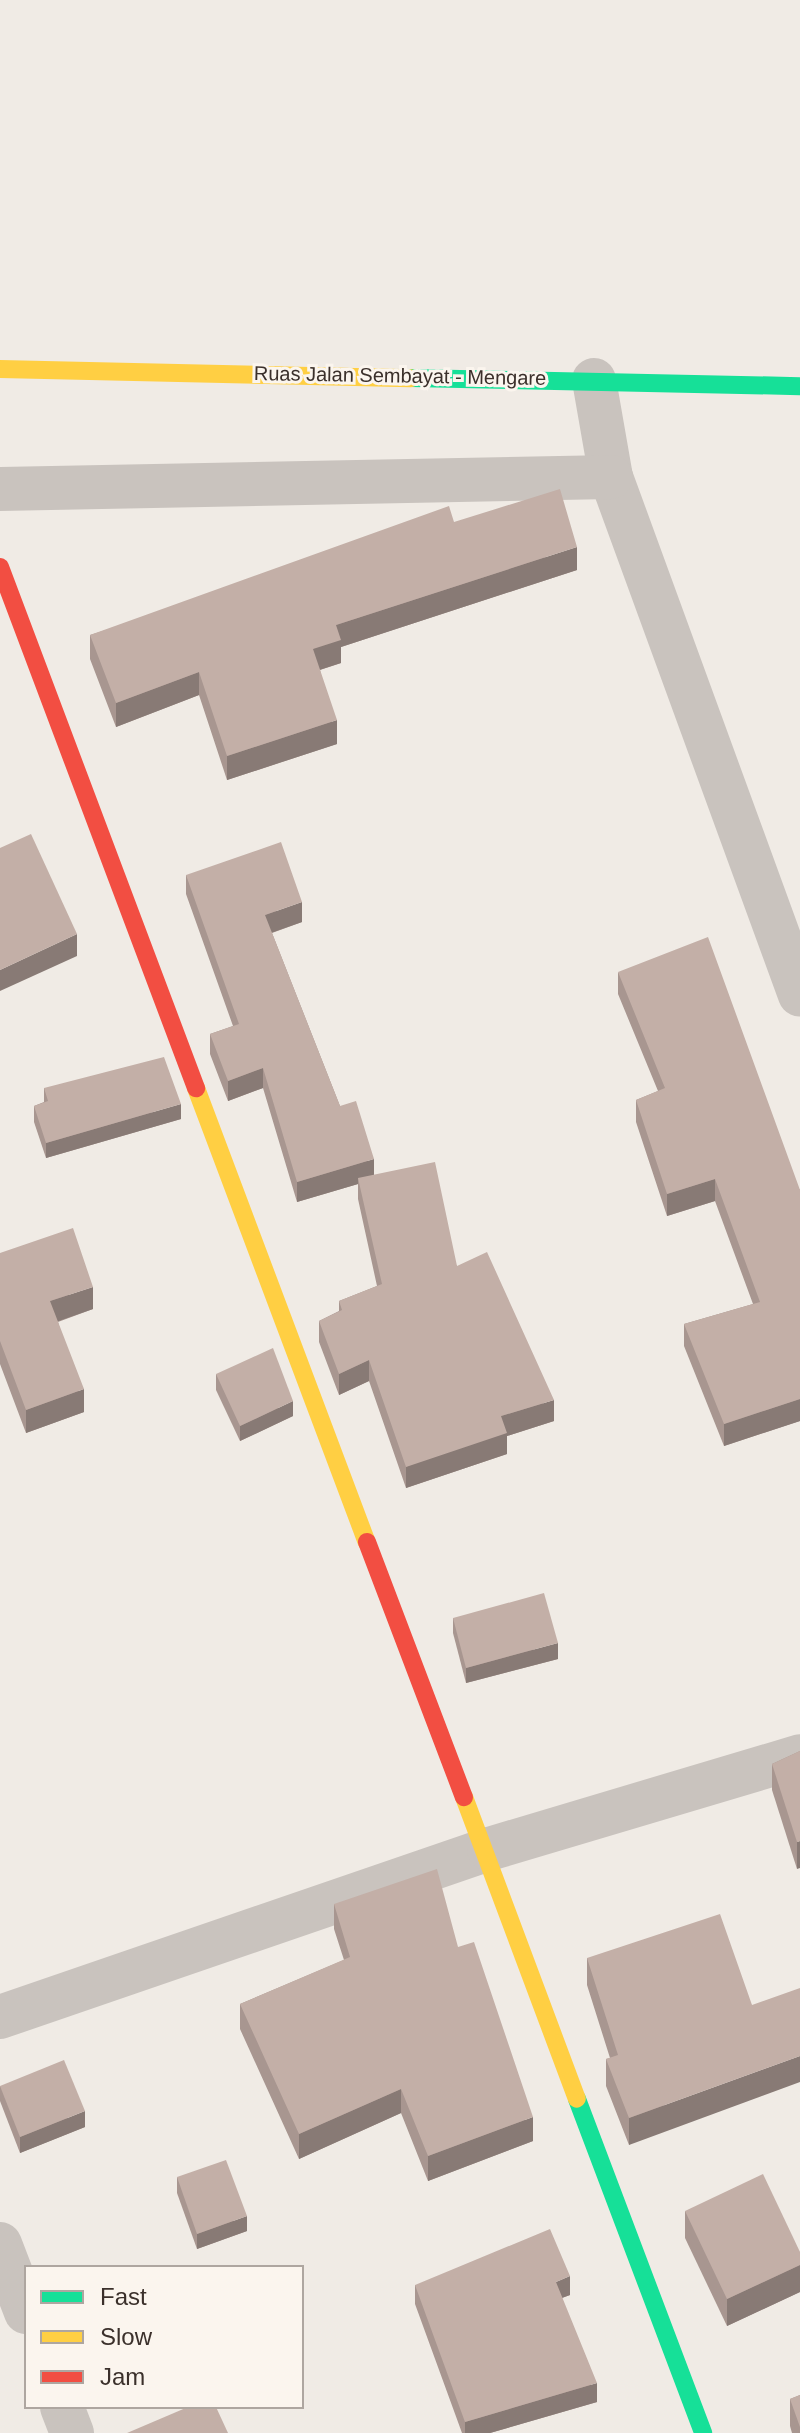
<!DOCTYPE html>
<html>
<head>
<meta charset="utf-8">
<style>
	body { margin:0 }
	#map { position:relative; width:800px; height:2433px; overflow:hidden; background:#f0ebe5; font-family:Helvetica,sans-serif }
	div>[style] { position:absolute }
	.street>* { height:44px; margin:-22px; padding:0 22px; transform-origin:22px; border-radius:22px; background:#c9c3be }
	.fast>* { height:18px; margin:-9px; padding:0 9px; transform-origin:9px; border-radius:9px; background:#16e098 }
	.slow>* { height:18px; margin:-9px; padding:0 9px; transform-origin:9px; border-radius:9px; background:#ffcf43 }
	.jam>* { height:18px; margin:-9px; padding:0 9px; transform-origin:9px; border-radius:9px; background:#f24e42 }
	.wall>* { inset:0; background:#a89690 }
	.shaded-wall>* { inset:0; background:#887a75 }
	.building>* { inset:0; background:#c3afa7 }
	span { translate:-50% -50%; white-space:nowrap; text-align:center; line-height:1.15; -webkit-text-stroke:6px #fbf5ee; paint-order:stroke }
	.street-label { font-size:20px; color:#3b302b }
	.legend { position:absolute; left:24px; top:2265px; width:280px; height:144px; box-sizing:border-box; background:#fbf5ee; border:2px solid #aea6a0; margin:0; padding:10px 14px; list-style:none; font-size:24px; color:#3b302b }
	.legend li { display:flex; align-items:center; gap:16px; height:40px }
	.legend b { width:40px; border:2px solid #aea6a0 }
</style>
</head>
<body>
<div id="map">
	<div class="street">
		<div style="left:594px;top:380px;width:98px;rotate:80.1deg"></div>
		<div style="left:611px;top:477px;width:551px;rotate:69.95deg"></div>
		<div style="left:0;top:489px;width:611px;rotate:-1.13deg"></div>
		<div style="left:0;top:2017px;width:517px;rotate:-18.96deg"></div>
		<div style="left:489px;top:1849px;width:325px;rotate:-16.6deg"></div>
		<div style="left:0;top:2244px;width:73px;rotate:69.1deg"></div>
		<div style="left:62px;top:2407px;width:28px;rotate:69deg"></div>
	</div>
	<div class="fast">
		<div style="left:411px;top:378px;width:389px;rotate:1.2deg"></div>
		<div style="left:577px;top:2099px;width:357px;rotate:69.3deg"></div>
	</div>
	<div class="slow">
		<div style="left:0;top:369px;width:411px;rotate:1.3deg"></div>
		<div style="left:196px;top:1088px;width:485px;rotate:69.4deg"></div>
		<div style="left:464px;top:1797px;width:322px;rotate:69.5deg"></div>
	</div>
	<div class="jam">
		<div style="left:0;top:567px;width:557px;rotate:69.38deg"></div>
		<div style="left:367px;top:1542px;width:273px;rotate:69.2deg"></div>
	</div>
	<div class="wall">
		<div style="clip-path:polygon(454px 522px,577px 570px,341px 647px,341px 663px,320px 670px,337px 744px,227px 780px,199px 695px,116px 727px,90px 659px,90px 635px)"></div>
		<div style="clip-path:polygon(186px 875px,302px 922px,272px 933px,340px 1106px,374px 1175px,457px 1266px,554px 1421px,507px 1436px,507px 1454px,406px 1488px,369px 1381px,339px 1395px,319px 1342px,319px 1321px,339px 1311px,339px 1301px,377px 1286px,358px 1199px,358px 1184px,297px 1202px,263px 1088px,228px 1101px,210px 1054px,210px 1034px,233px 1026px,186px 894px)"></div>
		<div style="clip-path:polygon(618px 972px,800px 1190px,800px 1421px,724px 1446px,684px 1346px,684px 1324px,753px 1304px,715px 1201px,667px 1216px,636px 1122px,636px 1100px,658px 1091px,618px 994px)"></div>
		<div style="clip-path:polygon(44px 1088px,181px 1119px,46px 1158px,34px 1122px,34px 1106px,44px 1102px)"></div>
		<div style="clip-path:polygon(0 1253px,93px 1309px,58px 1322px,84px 1412px,26px 1433px,0 1364px)"></div>
		<div style="clip-path:polygon(216px 1374px,293px 1416px,240px 1441px,216px 1390px)"></div>
		<div style="clip-path:polygon(453px 1618px,558px 1659px,466px 1683px,453px 1633px)"></div>
		<div style="clip-path:polygon(800px 1751px,797px 1869px,772px 1790px,772px 1764px)"></div>
		<div style="clip-path:polygon(334px 1904px,458px 1947px,533px 2141px,428px 2181px,401px 2113px,299px 2159px,240px 2029px,240px 2004px,344px 1960px,334px 1929px)"></div>
		<div style="clip-path:polygon(587px 1958px,752px 2005px,629px 2145px,606px 2086px,606px 2059px,610px 2058px,587px 1985px)"></div>
		<div style="clip-path:polygon(0 2086px,85px 2127px,20px 2153px,0 2101px)"></div>
		<div style="clip-path:polygon(177px 2177px,247px 2231px,197px 2249px,177px 2193px)"></div>
		<div style="clip-path:polygon(685px 2211px,800px 2252px,800px 2292px,727px 2326px,685px 2238px)"></div>
		<div style="clip-path:polygon(415px 2285px,570px 2295px,562px 2298px,597px 2402px,490px 2433px,462px 2433px,415px 2304px)"></div>
		<div style="clip-path:polygon(800px 2395px,800px 2433px,792px 2433px,790px 2426px,790px 2399px)"></div>
	</div>
	<div class="shaded-wall">
		<div style="clip-path:polygon(577px 547px,577px 570px,341px 647px,341px 663px,313px 672px,313px 649px,336px 625px)"></div>
		<div style="clip-path:polygon(199px 672px,199px 695px,116px 727px,116px 703px)"></div>
		<div style="clip-path:polygon(337px 720px,337px 744px,227px 780px,227px 756px)"></div>
		<div style="clip-path:polygon(302px 902px,302px 922px,265px 935px,265px 915px)"></div>
		<div style="clip-path:polygon(77px 934px,77px 956px,0 991px,0 970px)"></div>
		<div style="clip-path:polygon(263px 1068px,263px 1088px,228px 1101px,228px 1081px)"></div>
		<div style="clip-path:polygon(181px 1104px,181px 1119px,46px 1158px,46px 1143px)"></div>
		<div style="clip-path:polygon(374px 1159px,374px 1179px,358px 1178px,358px 1184px,297px 1202px,297px 1182px)"></div>
		<div style="clip-path:polygon(715px 1179px,715px 1201px,667px 1216px,667px 1194px)"></div>
		<div style="clip-path:polygon(93px 1287px,93px 1309px,50px 1324px,50px 1301px)"></div>
		<div style="clip-path:polygon(369px 1360px,369px 1381px,339px 1395px,339px 1374px)"></div>
		<div style="clip-path:polygon(84px 1389px,84px 1412px,26px 1433px,26px 1410px)"></div>
		<div style="clip-path:polygon(800px 1399px,800px 1421px,724px 1446px,724px 1424px)"></div>
		<div style="clip-path:polygon(554px 1400px,554px 1421px,507px 1436px,507px 1454px,406px 1488px,406px 1467px,501px 1416px)"></div>
		<div style="clip-path:polygon(293px 1401px,293px 1416px,240px 1441px,240px 1426px)"></div>
		<div style="clip-path:polygon(558px 1643px,558px 1659px,466px 1683px,466px 1668px)"></div>
		<div style="clip-path:polygon(800px 1841px,800px 1868px,797px 1869px,797px 1842px)"></div>
		<div style="clip-path:polygon(800px 2056px,800px 2082px,629px 2145px,629px 2118px)"></div>
		<div style="clip-path:polygon(401px 2089px,401px 2113px,299px 2159px,299px 2134px)"></div>
		<div style="clip-path:polygon(85px 2111px,85px 2127px,20px 2153px,20px 2137px)"></div>
		<div style="clip-path:polygon(533px 2117px,533px 2141px,428px 2181px,428px 2156px)"></div>
		<div style="clip-path:polygon(247px 2216px,247px 2231px,197px 2249px,197px 2234px)"></div>
		<div style="clip-path:polygon(800px 2265px,800px 2292px,727px 2326px,727px 2299px)"></div>
		<div style="clip-path:polygon(570px 2276px,570px 2295px,556px 2300px,556px 2282px)"></div>
		<div style="clip-path:polygon(597px 2383px,597px 2402px,490px 2433px,465px 2433px,465px 2422px)"></div>
	</div>
	<div class="building">
		<div style="clip-path:polygon(560px 489px,577px 547px,336px 625px,341px 640px,313px 649px,337px 720px,227px 756px,199px 672px,116px 703px,90px 635px,449px 506px,454px 522px)"></div>
		<div style="clip-path:polygon(31px 834px,77px 934px,0 970px,0 848px)"></div>
		<div style="clip-path:polygon(281px 842px,302px 902px,265px 915px,340px 1106px,356px 1101px,374px 1159px,297px 1182px,263px 1068px,228px 1081px,210px 1034px,239px 1024px,186px 875px)"></div>
		<div style="clip-path:polygon(708px 937px,800px 1190px,800px 1399px,724px 1424px,684px 1324px,760px 1302px,715px 1179px,667px 1194px,636px 1100px,665px 1088px,618px 972px)"></div>
		<div style="clip-path:polygon(164px 1057px,181px 1104px,46px 1143px,34px 1106px,48px 1101px,44px 1088px)"></div>
		<div style="clip-path:polygon(435px 1162px,457px 1266px,487px 1252px,554px 1400px,501px 1416px,507px 1433px,406px 1467px,369px 1360px,339px 1374px,319px 1321px,342px 1310px,339px 1301px,382px 1284px,358px 1178px)"></div>
		<div style="clip-path:polygon(73px 1228px,93px 1287px,50px 1301px,84px 1389px,26px 1410px,0 1341px,0 1253px)"></div>
		<div style="clip-path:polygon(273px 1348px,293px 1401px,240px 1426px,216px 1374px)"></div>
		<div style="clip-path:polygon(544px 1593px,558px 1643px,466px 1668px,453px 1618px)"></div>
		<div style="clip-path:polygon(800px 1751px,800px 1841px,797px 1842px,772px 1764px)"></div>
		<div style="clip-path:polygon(437px 1869px,458px 1947px,474px 1942px,533px 2117px,428px 2156px,401px 2089px,299px 2134px,240px 2004px,350px 1957px,334px 1904px)"></div>
		<div style="clip-path:polygon(720px 1914px,752px 2005px,800px 1988px,800px 2056px,629px 2118px,606px 2059px,618px 2055px,587px 1958px)"></div>
		<div style="clip-path:polygon(64px 2060px,85px 2111px,20px 2137px,0 2086px)"></div>
		<div style="clip-path:polygon(226px 2160px,247px 2216px,197px 2234px,177px 2177px)"></div>
		<div style="clip-path:polygon(763px 2174px,800px 2252px,800px 2265px,727px 2299px,685px 2211px)"></div>
		<div style="clip-path:polygon(550px 2229px,570px 2276px,556px 2282px,597px 2383px,465px 2422px,415px 2285px)"></div>
		<div style="clip-path:polygon(800px 2395px,800px 2427px,790px 2399px)"></div>
		<div style="clip-path:polygon(188px 2407px,216px 2407px,228px 2433px,127px 2433px)"></div>
	</div>
	<div class="street-label">
		<span style="left:400px;top:376px;rotate:1deg">Ruas Jalan Sembayat - Mengare</span>
	</div>
	<ul class="legend">
	<li><b style="height:10px;background:#16e098"></b>Fast</li>
	<li><b style="height:10px;background:#ffcf43"></b>Slow</li>
	<li><b style="height:10px;background:#f24e42"></b>Jam</li>
	</ul>
</div>
</body>
</html>
